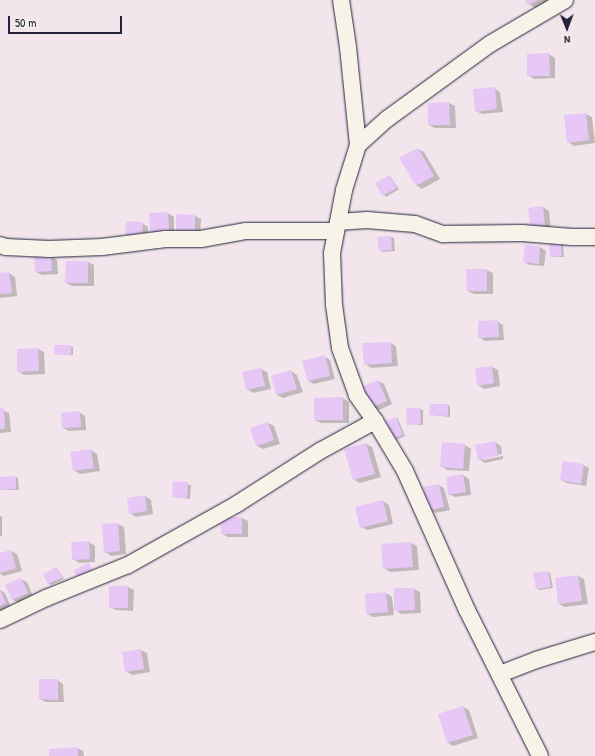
<!DOCTYPE html>
<html>
<head>
<meta charset="utf-8">
<style>
	body { margin:0 }
	#map { position:relative; width:595px; height:756px; overflow:hidden; background:#f2e6ec; font-family:"Patrick Hand",sans-serif }
	div>[style] { position:absolute }
	.shadow>* { inset:0; background:#0003 }
	.building>* { inset:0; background:#e6c7f5 }
	.roads { filter:drop-shadow(0 0 1px #22223b) drop-shadow(0 0 1px #22223b) }
	.minor>* { height:16px; margin:-8px; padding:0 8px; transform-origin:8px; border-radius:8px; background:#f7f3e8 }
	span { translate:-50% -50%; white-space:nowrap; text-align:center; line-height:1.15; -webkit-text-stroke:3px #f7f3e8; paint-order:stroke }
	.north { position:absolute; left:547px; top:8px; width:40px; height:40px; -webkit-text-stroke:3px #f7f3e8; paint-order:stroke; rotate:179deg; font-size:11px; font-weight:700; line-height:16px; text-align:center; color:#22223b }
	.north::after { content:''; display:block; margin:auto; width:14px; height:18px; background:#22223b; clip-path:polygon(50% 0,100% 100%,50% 72%,0 100%) }
	.scale { position:absolute; left:8px; top:16px; width:114px; height:18px; box-sizing:border-box; border:2px solid #22223b; border-top:0; padding-left:5px; font-size:12px; line-height:14px; white-space:nowrap; color:#22223b; -webkit-text-stroke:3px #f7f3e8; paint-order:stroke }
</style>
</head>
<body>
<div id="map">
	<div class="shadow">
		<div style="clip-path:polygon(526px 0,549px 0,535px 8px,529px 4px)"></div>
		<div style="clip-path:polygon(549px 54px,555px 58px,555px 78px,534px 79px,528px 75px)"></div>
		<div style="clip-path:polygon(494px 88px,500px 92px,503px 112px,482px 114px,476px 111px)"></div>
		<div style="clip-path:polygon(449px 103px,455px 106px,456px 128px,435px 128px,429px 125px)"></div>
		<div style="clip-path:polygon(586px 114px,592px 117px,595px 143px,574px 146px,568px 142px)"></div>
		<div style="clip-path:polygon(418px 149px,424px 152px,440px 179px,422px 189px,416px 185px)"></div>
		<div style="clip-path:polygon(390px 176px,399px 189px,386px 197px,376px 184px)"></div>
		<div style="clip-path:polygon(543px 207px,549px 211px,551px 230px,538px 231px)"></div>
		<div style="clip-path:polygon(168px 213px,174px 217px,174px 234px,157px 235px,151px 231px)"></div>
		<div style="clip-path:polygon(195px 216px,201px 219px,200px 235px,183px 235px)"></div>
		<div style="clip-path:polygon(142px 223px,148px 227px,148px 241px,132px 240px)"></div>
		<div style="clip-path:polygon(391px 237px,394px 238px,395px 251px,382px 252px,380px 250px)"></div>
		<div style="clip-path:polygon(561px 244px,563px 245px,564px 257px,551px 257px)"></div>
		<div style="clip-path:polygon(526px 246px,540px 247px,546px 251px,544px 266px,530px 265px,524px 262px)"></div>
		<div style="clip-path:polygon(51px 256px,57px 260px,58px 274px,42px 275px,36px 272px)"></div>
		<div style="clip-path:polygon(88px 262px,94px 265px,94px 286px,72px 286px,66px 283px)"></div>
		<div style="clip-path:polygon(487px 270px,493px 273px,493px 294px,474px 294px,468px 291px)"></div>
		<div style="clip-path:polygon(9px 273px,15px 277px,17px 296px,0 298px,0 274px)"></div>
		<div style="clip-path:polygon(497px 321px,503px 325px,504px 340px,485px 341px,479px 337px)"></div>
		<div style="clip-path:polygon(390px 343px,396px 346px,398px 366px,371px 368px,365px 364px)"></div>
		<div style="clip-path:polygon(70px 346px,73px 347px,73px 355px,55px 354px)"></div>
		<div style="clip-path:polygon(38px 349px,44px 352px,45px 374px,24px 375px,18px 371px,18px 350px)"></div>
		<div style="clip-path:polygon(324px 356px,330px 360px,335px 379px,314px 384px,308px 381px)"></div>
		<div style="clip-path:polygon(492px 367px,498px 370px,500px 386px,484px 389px,478px 385px)"></div>
		<div style="clip-path:polygon(261px 369px,267px 372px,271px 389px,253px 393px,247px 389px)"></div>
		<div style="clip-path:polygon(291px 371px,297px 375px,303px 392px,283px 398px,277px 395px)"></div>
		<div style="clip-path:polygon(378px 381px,384px 384px,392px 404px,379px 410px,373px 406px)"></div>
		<div style="clip-path:polygon(343px 398px,349px 402px,349px 423px,321px 423px,315px 420px)"></div>
		<div style="clip-path:polygon(448px 405px,450px 407px,450px 417px,430px 415px)"></div>
		<div style="clip-path:polygon(0 409px,9px 413px,11px 432px,0 433px)"></div>
		<div style="clip-path:polygon(420px 409px,423px 410px,423px 425px,408px 424px)"></div>
		<div style="clip-path:polygon(79px 412px,85px 416px,86px 430px,69px 431px,63px 428px)"></div>
		<div style="clip-path:polygon(396px 418px,398px 419px,405px 436px,396px 440px,393px 439px)"></div>
		<div style="clip-path:polygon(268px 423px,274px 426px,280px 444px,263px 449px,257px 446px,251px 429px)"></div>
		<div style="clip-path:polygon(495px 442px,501px 446px,502px 454px,483px 458px,483px 460px,503px 456px,503px 459px,485px 463px,479px 459px)"></div>
		<div style="clip-path:polygon(366px 444px,372px 447px,381px 477px,360px 483px,354px 480px)"></div>
		<div style="clip-path:polygon(465px 445px,471px 449px,469px 471px,447px 470px,441px 466px)"></div>
		<div style="clip-path:polygon(91px 450px,97px 454px,100px 471px,80px 474px,74px 470px,71px 453px)"></div>
		<div style="clip-path:polygon(583px 465px,589px 468px,586px 486px,567px 483px,561px 480px)"></div>
		<div style="clip-path:polygon(463px 475px,469px 479px,471px 495px,455px 497px,449px 494px)"></div>
		<div style="clip-path:polygon(15px 477px,18px 478px,19px 490px,0 490px,0 478px)"></div>
		<div style="clip-path:polygon(174px 482px,191px 485px,190px 499px,173px 497px)"></div>
		<div style="clip-path:polygon(438px 485px,444px 488px,450px 510px,436px 513px,430px 510px)"></div>
		<div style="clip-path:polygon(145px 496px,151px 500px,153px 514px,136px 517px,130px 513px)"></div>
		<div style="clip-path:polygon(383px 501px,389px 505px,393px 524px,367px 530px,361px 527px)"></div>
		<div style="clip-path:polygon(0 516px,2px 517px,2px 536px,0 536px)"></div>
		<div style="clip-path:polygon(242px 518px,248px 521px,248px 537px,228px 537px,222px 534px)"></div>
		<div style="clip-path:polygon(118px 524px,124px 527px,126px 554px,111px 556px,105px 552px)"></div>
		<div style="clip-path:polygon(89px 542px,95px 546px,95px 562px,79px 563px,73px 559px)"></div>
		<div style="clip-path:polygon(411px 543px,417px 546px,419px 570px,390px 572px,384px 568px)"></div>
		<div style="clip-path:polygon(11px 551px,17px 554px,22px 571px,4px 576px,0 574px,0 554px)"></div>
		<div style="clip-path:polygon(57px 568px,64px 579px,51px 585px,49px 584px)"></div>
		<div style="clip-path:polygon(547px 572px,550px 573px,553px 588px,540px 590px,537px 589px)"></div>
		<div style="clip-path:polygon(578px 576px,584px 579px,588px 604px,565px 607px,559px 604px)"></div>
		<div style="clip-path:polygon(21px 579px,27px 582px,33px 596px,19px 603px,13px 600px,6px 585px)"></div>
		<div style="clip-path:polygon(128px 587px,134px 590px,133px 611px,116px 610px,110px 607px)"></div>
		<div style="clip-path:polygon(414px 589px,420px 592px,421px 613px,401px 614px,395px 610px)"></div>
		<div style="clip-path:polygon(0 590px,5px 593px,11px 607px,0 612px)"></div>
		<div style="clip-path:polygon(386px 593px,392px 597px,394px 615px,373px 617px,367px 614px,366px 595px)"></div>
		<div style="clip-path:polygon(141px 650px,147px 653px,150px 672px,132px 675px,126px 671px)"></div>
		<div style="clip-path:polygon(57px 680px,63px 684px,64px 702px,46px 702px,40px 699px)"></div>
		<div style="clip-path:polygon(463px 707px,469px 710px,478px 738px,453px 746px,447px 742px,439px 714px)"></div>
		<div style="clip-path:polygon(77px 748px,83px 751px,84px 756px,50px 756px)"></div>
	</div>
	<div class="building">
		<div style="clip-path:polygon(525px 0,538px 0,528px 5px)"></div>
		<div style="clip-path:polygon(549px 53px,550px 76px,527px 76px,527px 54px)"></div>
		<div style="clip-path:polygon(495px 87px,497px 109px,475px 112px,473px 89px)"></div>
		<div style="clip-path:polygon(449px 102px,450px 125px,428px 125px,428px 103px)"></div>
		<div style="clip-path:polygon(586px 113px,589px 140px,567px 143px,564px 115px)"></div>
		<div style="clip-path:polygon(418px 148px,434px 176px,416px 186px,399px 158px)"></div>
		<div style="clip-path:polygon(390px 175px,397px 188px,382px 196px,375px 183px)"></div>
		<div style="clip-path:polygon(543px 206px,545px 227px,531px 229px,528px 208px)"></div>
		<div style="clip-path:polygon(168px 212px,169px 231px,150px 232px,149px 213px)"></div>
		<div style="clip-path:polygon(176px 214px,195px 215px,195px 232px,176px 232px)"></div>
		<div style="clip-path:polygon(126px 221px,143px 222px,142px 238px,125px 237px)"></div>
		<div style="clip-path:polygon(391px 236px,392px 250px,379px 251px,377px 237px)"></div>
		<div style="clip-path:polygon(561px 243px,562px 256px,550px 257px,549px 244px)"></div>
		<div style="clip-path:polygon(525px 245px,540px 246px,539px 264px,523px 262px)"></div>
		<div style="clip-path:polygon(51px 255px,52px 271px,35px 272px,34px 256px)"></div>
		<div style="clip-path:polygon(66px 261px,88px 261px,88px 283px,65px 283px)"></div>
		<div style="clip-path:polygon(466px 269px,487px 269px,487px 291px,467px 291px)"></div>
		<div style="clip-path:polygon(9px 272px,12px 293px,0 294px,0 273px)"></div>
		<div style="clip-path:polygon(498px 320px,499px 337px,478px 338px,478px 321px)"></div>
		<div style="clip-path:polygon(391px 342px,392px 363px,364px 365px,362px 343px)"></div>
		<div style="clip-path:polygon(54px 345px,71px 345px,71px 354px,54px 355px)"></div>
		<div style="clip-path:polygon(38px 348px,39px 371px,17px 372px,17px 349px)"></div>
		<div style="clip-path:polygon(325px 355px,330px 376px,308px 381px,302px 361px)"></div>
		<div style="clip-path:polygon(492px 366px,494px 383px,477px 386px,475px 368px)"></div>
		<div style="clip-path:polygon(261px 368px,265px 386px,246px 390px,242px 372px)"></div>
		<div style="clip-path:polygon(291px 370px,297px 389px,276px 395px,271px 376px)"></div>
		<div style="clip-path:polygon(378px 380px,387px 401px,372px 407px,363px 386px)"></div>
		<div style="clip-path:polygon(343px 397px,343px 420px,314px 420px,314px 398px)"></div>
		<div style="clip-path:polygon(430px 404px,448px 404px,448px 416px,429px 415px)"></div>
		<div style="clip-path:polygon(0 408px,4px 408px,5px 429px,0 429px)"></div>
		<div style="clip-path:polygon(406px 408px,420px 408px,421px 424px,407px 425px)"></div>
		<div style="clip-path:polygon(80px 411px,81px 427px,62px 428px,61px 413px)"></div>
		<div style="clip-path:polygon(396px 417px,403px 435px,392px 439px,385px 421px)"></div>
		<div style="clip-path:polygon(268px 422px,274px 440px,256px 446px,250px 428px)"></div>
		<div style="clip-path:polygon(495px 441px,498px 456px,478px 460px,475px 445px)"></div>
		<div style="clip-path:polygon(442px 442px,465px 444px,463px 469px,440px 467px)"></div>
		<div style="clip-path:polygon(366px 443px,375px 474px,353px 480px,344px 449px)"></div>
		<div style="clip-path:polygon(91px 449px,94px 468px,73px 471px,70px 452px)"></div>
		<div style="clip-path:polygon(563px 461px,584px 464px,581px 484px,560px 480px)"></div>
		<div style="clip-path:polygon(463px 474px,466px 492px,448px 495px,446px 477px)"></div>
		<div style="clip-path:polygon(16px 476px,16px 489px,0 490px,0 477px)"></div>
		<div style="clip-path:polygon(173px 481px,188px 482px,187px 499px,172px 497px)"></div>
		<div style="clip-path:polygon(439px 484px,444px 507px,429px 510px,423px 487px)"></div>
		<div style="clip-path:polygon(145px 495px,147px 511px,129px 514px,127px 498px)"></div>
		<div style="clip-path:polygon(383px 500px,388px 521px,360px 528px,355px 507px)"></div>
		<div style="clip-path:polygon(220px 517px,242px 517px,242px 534px,221px 534px)"></div>
		<div style="clip-path:polygon(118px 523px,120px 551px,104px 553px,102px 524px)"></div>
		<div style="clip-path:polygon(89px 541px,90px 559px,72px 560px,71px 542px)"></div>
		<div style="clip-path:polygon(411px 542px,413px 567px,383px 569px,381px 544px)"></div>
		<div style="clip-path:polygon(11px 550px,16px 568px,0 573px,0 553px)"></div>
		<div style="clip-path:polygon(89px 563px,93px 571px,77px 578px,74px 570px)"></div>
		<div style="clip-path:polygon(57px 567px,62px 578px,48px 584px,43px 574px)"></div>
		<div style="clip-path:polygon(548px 571px,551px 587px,536px 589px,533px 573px)"></div>
		<div style="clip-path:polygon(578px 575px,582px 601px,558px 604px,555px 578px)"></div>
		<div style="clip-path:polygon(21px 578px,28px 593px,12px 600px,5px 585px)"></div>
		<div style="clip-path:polygon(109px 586px,128px 586px,128px 608px,109px 608px)"></div>
		<div style="clip-path:polygon(394px 588px,414px 588px,415px 610px,394px 611px)"></div>
		<div style="clip-path:polygon(0 590px,6px 603px,0 606px)"></div>
		<div style="clip-path:polygon(386px 592px,388px 612px,366px 614px,365px 594px)"></div>
		<div style="clip-path:polygon(141px 649px,144px 669px,125px 672px,122px 652px)"></div>
		<div style="clip-path:polygon(39px 679px,58px 679px,58px 700px,39px 699px)"></div>
		<div style="clip-path:polygon(463px 706px,473px 735px,447px 743px,438px 714px)"></div>
		<div style="clip-path:polygon(78px 747px,78px 756px,49px 756px,49px 749px)"></div>
	</div>
	<div class="roads">
		<div class="minor">
			<div style="left:341px;top:0;width:48px;rotate:81.5deg"></div>
			<div style="left:348px;top:47px;width:99px;rotate:84.2deg"></div>
			<div style="left:338px;top:222px;width:29px;rotate:-4deg"></div>
			<div style="left:367px;top:220px;width:48px;rotate:4.8deg"></div>
			<div style="left:415px;top:224px;width:30px;rotate:20deg"></div>
			<div style="left:443px;top:234px;width:79px;rotate:-0.7deg"></div>
			<div style="left:522px;top:233px;width:50px;rotate:4.6deg"></div>
			<div style="left:572px;top:237px;width:23px"></div>
			<div style="left:0;top:245px;width:6px;rotate:18deg"></div>
			<div style="left:6px;top:247px;width:43px;rotate:2.7deg"></div>
			<div style="left:49px;top:249px;width:53px;rotate:-2.2deg"></div>
			<div style="left:102px;top:247px;width:64px;rotate:-7.2deg"></div>
			<div style="left:165px;top:239px;width:36px"></div>
			<div style="left:201px;top:239px;width:46px;rotate:-10.1deg"></div>
			<div style="left:246px;top:231px;width:90px"></div>
			<div style="left:375px;top:421px;width:58px;rotate:59deg"></div>
			<div style="left:405px;top:471px;width:152px;rotate:66deg"></div>
			<div style="left:467px;top:610px;width:163px;rotate:63.4deg"></div>
			<div style="left:0;top:620px;width:51px;rotate:-25.6deg"></div>
			<div style="left:46px;top:598px;width:88px;rotate:-21.9deg"></div>
			<div style="left:128px;top:565px;width:125px;rotate:-29.2deg"></div>
			<div style="left:237px;top:504px;width:98px;rotate:-32.6deg"></div>
			<div style="left:320px;top:451px;width:63px;rotate:-28.6deg"></div>
			<div style="left:375px;top:421px;width:32px;rotate:-125deg"></div>
			<div style="left:357px;top:395px;width:50px;rotate:-109.9deg"></div>
			<div style="left:340px;top:348px;width:43px;rotate:-97.9deg"></div>
			<div style="left:334px;top:305px;width:52px;rotate:-92.2deg"></div>
			<div style="left:332px;top:253px;width:64px;rotate:-79.2deg"></div>
			<div style="left:344px;top:190px;width:47px;rotate:-72.7deg"></div>
			<div style="left:358px;top:145px;width:39px;rotate:-42deg"></div>
			<div style="left:387px;top:119px;width:127px;rotate:-36.1deg"></div>
			<div style="left:490px;top:44px;width:87px;rotate:-30.4deg"></div>
			<div style="left:500px;top:674px;width:39px;rotate:-21deg"></div>
			<div style="left:536px;top:660px;width:62px;rotate:-17deg"></div>
		</div>
	</div>
	<div class="north">N</div>
	<div class="scale">50 m</div>
</div>
</body>
</html>
